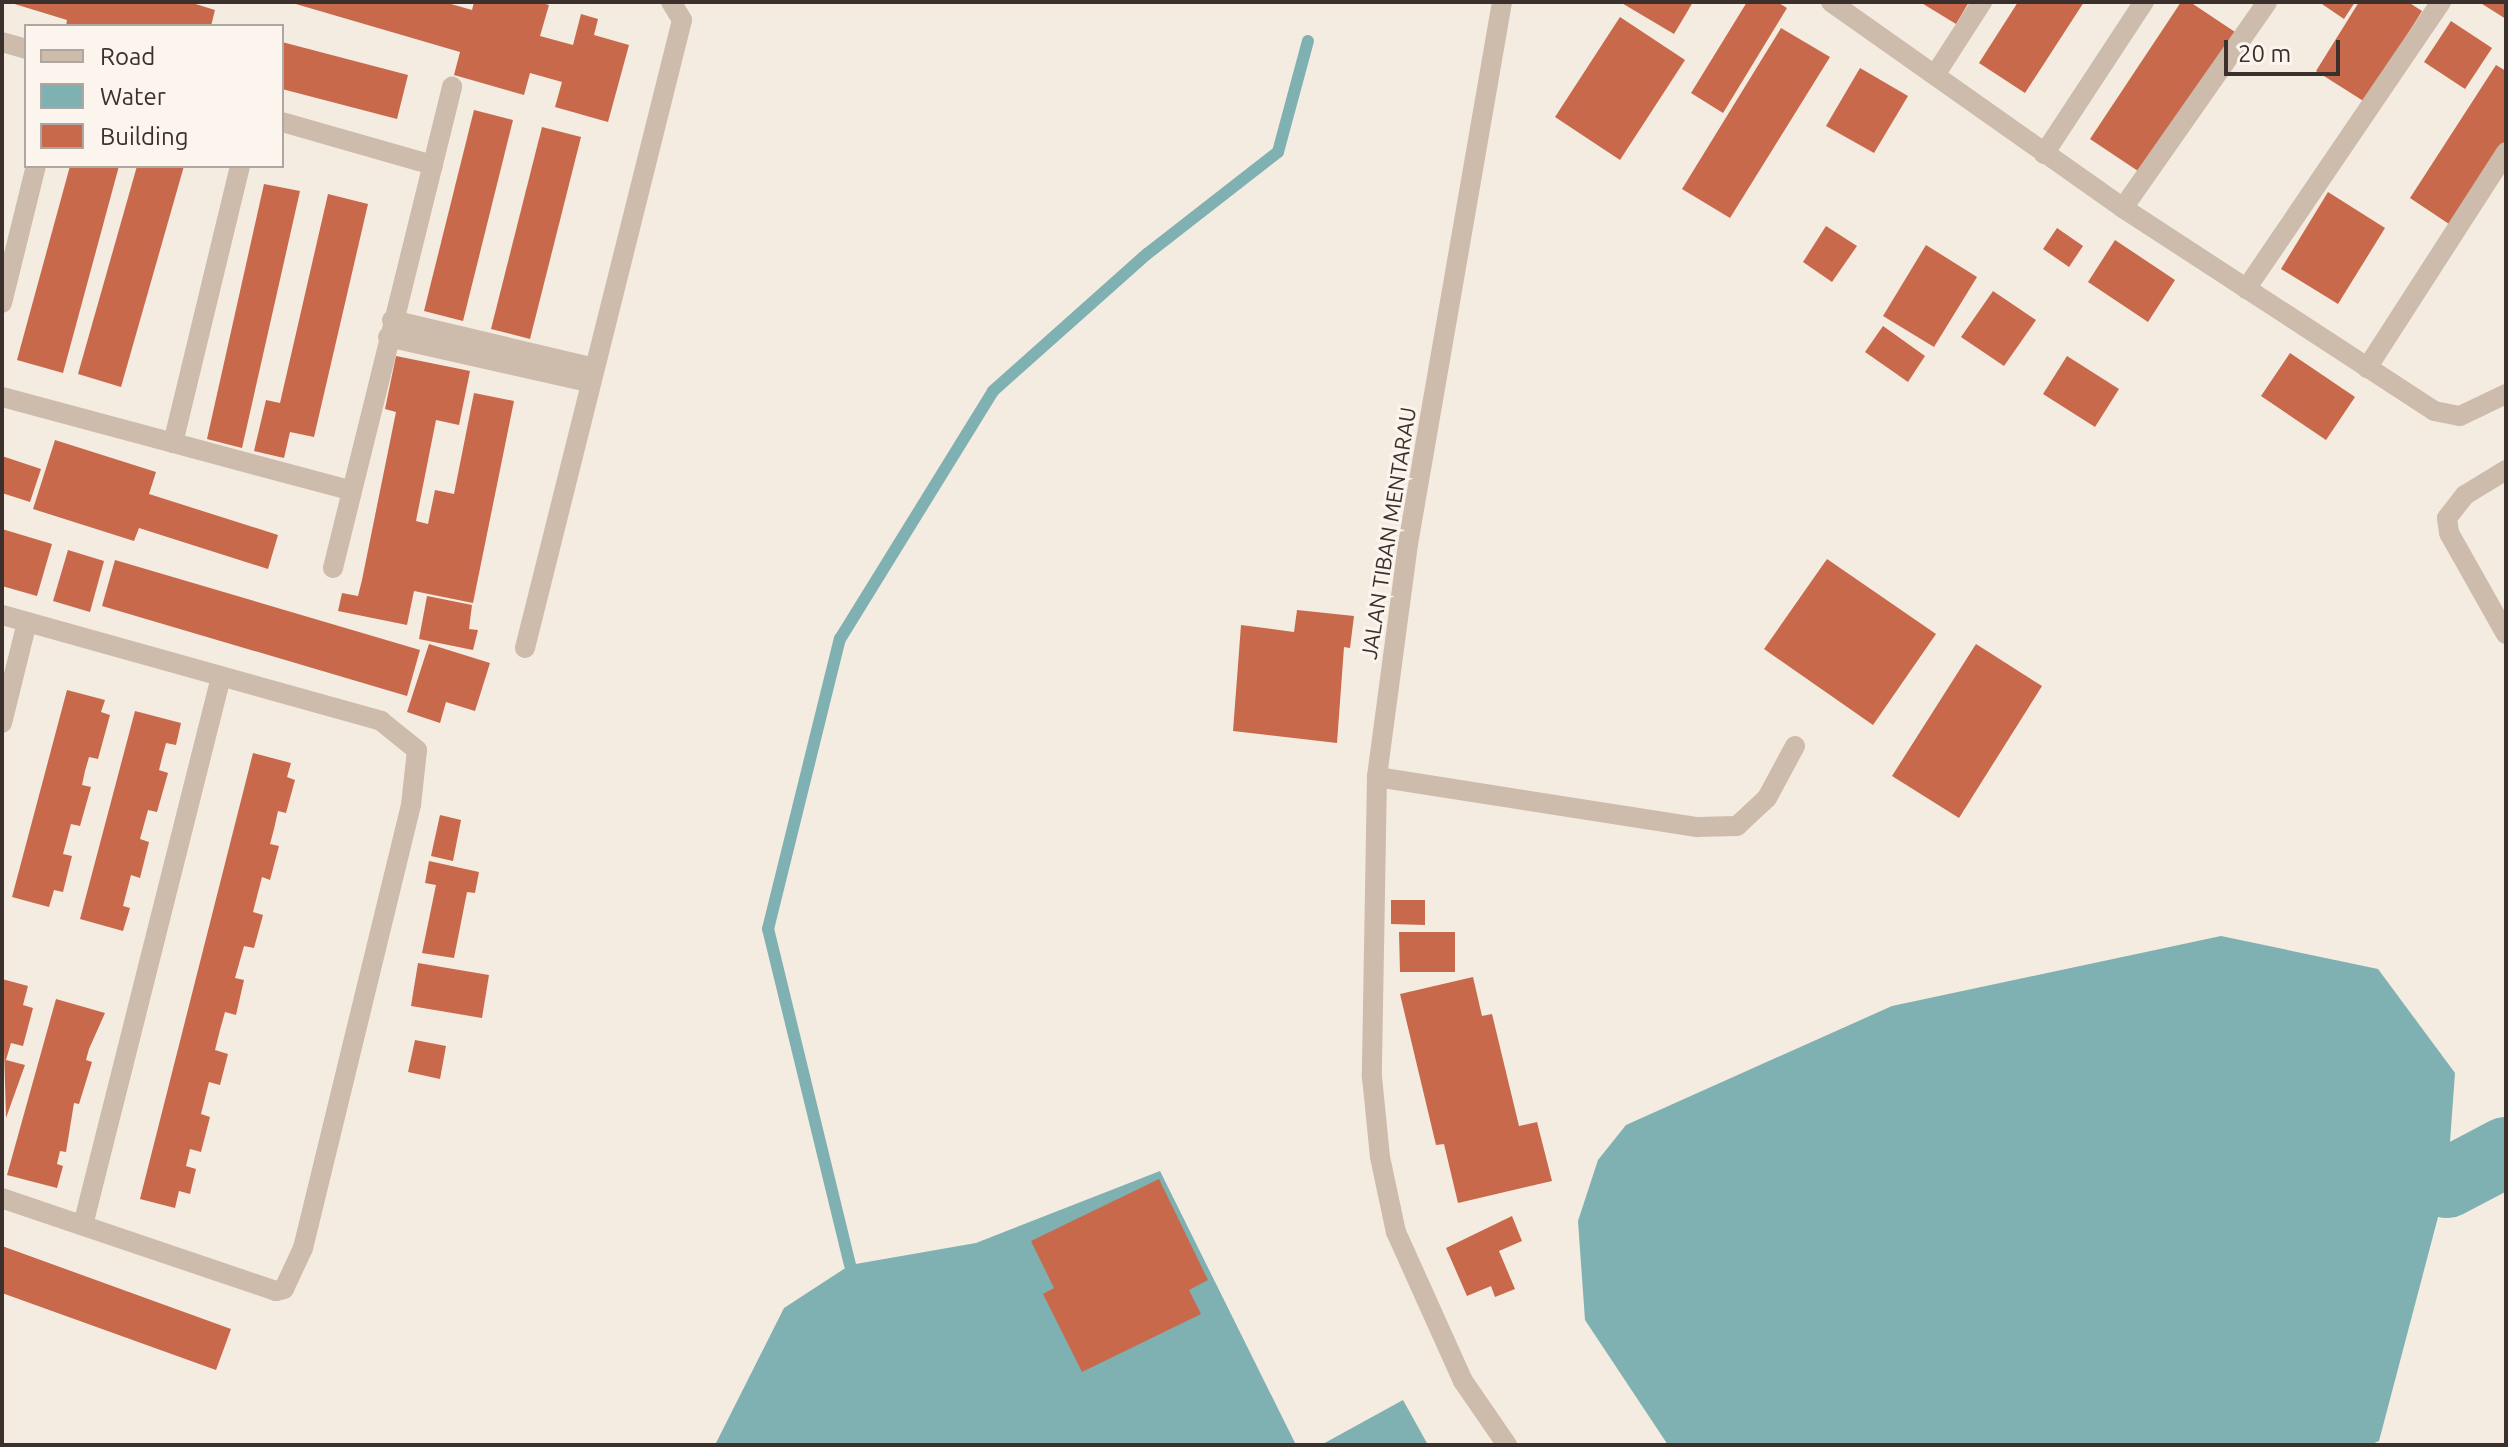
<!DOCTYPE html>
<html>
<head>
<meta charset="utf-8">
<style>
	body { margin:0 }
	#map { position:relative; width:2508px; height:1447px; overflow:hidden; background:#f4ebe1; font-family:Ubuntu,sans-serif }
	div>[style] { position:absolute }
	.water>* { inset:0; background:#7fb0b2 }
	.stream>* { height:12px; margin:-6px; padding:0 6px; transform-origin:6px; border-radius:6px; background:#7fb0b2 }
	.river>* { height:70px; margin:-35px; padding:0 35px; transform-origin:35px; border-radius:35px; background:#7fb0b2 }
	.building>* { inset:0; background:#c8694b }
	.lane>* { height:20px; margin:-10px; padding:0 10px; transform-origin:10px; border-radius:10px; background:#cdbbac }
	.street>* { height:20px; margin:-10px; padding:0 10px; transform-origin:10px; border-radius:10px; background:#cdbbac }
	span { translate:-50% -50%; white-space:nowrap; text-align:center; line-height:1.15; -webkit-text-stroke:6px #fbf5ee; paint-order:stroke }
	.street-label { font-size:22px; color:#3b302b }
	.frame { position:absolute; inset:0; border:4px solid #3b302b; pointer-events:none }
	.legend { position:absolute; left:24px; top:24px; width:260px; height:144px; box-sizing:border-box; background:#fbf5ee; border:2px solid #aea6a0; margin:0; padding:10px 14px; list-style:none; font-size:24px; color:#3b302b }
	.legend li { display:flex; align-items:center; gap:16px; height:40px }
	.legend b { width:40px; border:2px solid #aea6a0 }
	.scale { position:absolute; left:2224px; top:40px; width:116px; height:36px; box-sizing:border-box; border:4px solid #3b302b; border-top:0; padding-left:10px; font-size:24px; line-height:28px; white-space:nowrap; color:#3b302b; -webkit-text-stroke:6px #fbf5ee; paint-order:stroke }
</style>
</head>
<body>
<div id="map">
	<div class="water">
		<div style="clip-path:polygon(2221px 936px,2378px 969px,2455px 1073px,2447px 1183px,2379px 1441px,2370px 1445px,1668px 1445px,1585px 1320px,1578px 1221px,1598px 1160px,1626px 1125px,1892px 1006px)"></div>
		<div style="clip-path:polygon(1160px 1171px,1296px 1445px,715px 1445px,784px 1308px,850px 1265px,976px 1243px)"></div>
		<div style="clip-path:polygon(1403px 1400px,1428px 1445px,1321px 1445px)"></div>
	</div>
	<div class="stream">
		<div style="left:850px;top:1265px;width:346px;rotate:-103.7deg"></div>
		<div style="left:768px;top:929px;width:299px;rotate:-76.1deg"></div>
		<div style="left:840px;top:639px;width:291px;rotate:-58.3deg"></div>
		<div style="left:993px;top:391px;width:206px;rotate:-41.7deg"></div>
		<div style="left:1147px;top:254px;width:166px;rotate:-37.9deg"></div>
		<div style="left:1278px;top:152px;width:115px;rotate:-74.9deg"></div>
	</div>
	<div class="river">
		<div style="left:2447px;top:1183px;width:67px;rotate:-27.7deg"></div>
	</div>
	<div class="building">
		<div style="clip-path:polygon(8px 2px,189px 2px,215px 10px,211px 26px,66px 26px,67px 20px)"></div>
		<div style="clip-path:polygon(289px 2px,444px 2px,472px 10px,474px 2px,538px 2px,549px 5px,540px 36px,573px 45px,581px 14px,598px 19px,594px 35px,629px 45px,608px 122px,555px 107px,562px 82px,530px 73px,524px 95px,454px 75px,460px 52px)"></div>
		<div style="clip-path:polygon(1620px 2px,1693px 2px,1674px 34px)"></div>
		<div style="clip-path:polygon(1747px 2px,1777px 2px,1787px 8px,1723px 113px,1691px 93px)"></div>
		<div style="clip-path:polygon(1920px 2px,1969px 2px,1956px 24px)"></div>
		<div style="clip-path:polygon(2018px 2px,2084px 2px,2025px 93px,1979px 63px)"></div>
		<div style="clip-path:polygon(2181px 2px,2190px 2px,2238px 34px,2144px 175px,2090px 139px)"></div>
		<div style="clip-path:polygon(2319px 2px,2355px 2px,2344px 19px)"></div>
		<div style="clip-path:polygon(2359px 2px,2408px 2px,2422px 11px,2365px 102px,2316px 71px)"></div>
		<div style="clip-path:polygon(2479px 2px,2506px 2px,2506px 19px)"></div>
		<div style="clip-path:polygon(1620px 17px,1685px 60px,1620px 160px,1555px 117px)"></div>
		<div style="clip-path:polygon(2451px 21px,2492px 48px,2465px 89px,2424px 62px)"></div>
		<div style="clip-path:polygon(1781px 28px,1830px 57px,1730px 218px,1682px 189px)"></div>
		<div style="clip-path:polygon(282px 42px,408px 75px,397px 119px,282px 89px)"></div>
		<div style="clip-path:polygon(2496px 65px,2506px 71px,2506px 143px,2452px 226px,2410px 198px)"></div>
		<div style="clip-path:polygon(1860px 68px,1908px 96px,1874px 153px,1826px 126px)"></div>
		<div style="clip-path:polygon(474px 110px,513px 120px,463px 321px,424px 311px)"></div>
		<div style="clip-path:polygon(542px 127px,581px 137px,530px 339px,491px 329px)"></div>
		<div style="clip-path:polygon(70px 166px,119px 166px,63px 373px,17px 360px)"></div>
		<div style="clip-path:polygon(137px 166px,184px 166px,121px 387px,78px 374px)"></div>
		<div style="clip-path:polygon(264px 184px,300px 191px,242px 448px,207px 439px)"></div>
		<div style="clip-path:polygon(2328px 192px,2385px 228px,2338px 304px,2281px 269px)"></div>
		<div style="clip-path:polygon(328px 194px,368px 204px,314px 437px,290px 432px,284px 458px,254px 451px,266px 400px,280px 403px)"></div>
		<div style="clip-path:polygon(1826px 226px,1857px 246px,1832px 282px,1803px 262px)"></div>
		<div style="clip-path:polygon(2057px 228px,2083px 246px,2069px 267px,2043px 249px)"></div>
		<div style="clip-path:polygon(2115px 240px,2175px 280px,2148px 322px,2088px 282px)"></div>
		<div style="clip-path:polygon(1926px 245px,1977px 277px,1934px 347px,1883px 316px)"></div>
		<div style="clip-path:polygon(1993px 291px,2036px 320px,2004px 366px,1961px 337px)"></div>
		<div style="clip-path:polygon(1883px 326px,1925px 356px,1908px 382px,1865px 352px)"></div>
		<div style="clip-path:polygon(2290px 353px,2355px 397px,2326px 440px,2261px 396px)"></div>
		<div style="clip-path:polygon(396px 356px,470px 371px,459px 425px,436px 420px,416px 521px,428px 524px,435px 490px,454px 494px,474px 393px,514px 401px,473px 603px,414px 591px,407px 625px,338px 611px,342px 593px,358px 596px,362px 580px,396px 412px,385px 409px)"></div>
		<div style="clip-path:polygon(2067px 356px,2119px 389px,2095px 427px,2043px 394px)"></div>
		<div style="clip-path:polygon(55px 440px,156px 472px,149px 494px,278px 535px,268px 569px,139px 528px,134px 541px,33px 509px)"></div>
		<div style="clip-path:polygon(2px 456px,41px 469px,30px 502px,2px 493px)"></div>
		<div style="clip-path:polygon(2px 529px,52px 544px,37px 596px,2px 586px)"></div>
		<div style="clip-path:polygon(68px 550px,104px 561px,90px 612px,53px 601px)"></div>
		<div style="clip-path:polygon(1827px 559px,1936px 634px,1873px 725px,1764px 649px)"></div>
		<div style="clip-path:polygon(115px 560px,420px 650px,407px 696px,102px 606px)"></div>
		<div style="clip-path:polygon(427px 596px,472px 605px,469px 629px,478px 630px,473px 650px,419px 639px)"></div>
		<div style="clip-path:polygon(1297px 610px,1354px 616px,1350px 648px,1344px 647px,1337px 743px,1233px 731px,1241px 625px,1294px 632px)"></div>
		<div style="clip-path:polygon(429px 644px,490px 663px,475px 711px,446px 702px,440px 723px,407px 712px)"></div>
		<div style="clip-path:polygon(1976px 644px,2042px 686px,1959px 818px,1892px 776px)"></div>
		<div style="clip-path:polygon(67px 690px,105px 700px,101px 712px,110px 715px,98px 759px,89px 757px,85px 771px,82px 785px,91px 787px,80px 826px,71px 824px,63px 854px,72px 856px,63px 892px,54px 890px,49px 907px,12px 897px)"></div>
		<div style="clip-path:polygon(135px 711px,181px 723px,176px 745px,166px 743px,162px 758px,159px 770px,168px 773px,157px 812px,148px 810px,140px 839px,149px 842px,140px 878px,131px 875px,123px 906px,130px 908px,123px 931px,80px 919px)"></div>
		<div style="clip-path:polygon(253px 753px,291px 763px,287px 777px,295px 780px,286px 813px,278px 811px,274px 829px,270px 844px,279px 846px,270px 880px,262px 877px,253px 912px,263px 915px,254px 948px,244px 946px,235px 978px,244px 980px,236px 1015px,225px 1012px,220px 1030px,215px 1050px,228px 1054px,220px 1085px,209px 1082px,201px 1114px,210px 1117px,201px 1152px,190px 1149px,186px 1166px,196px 1169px,190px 1194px,179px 1191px,175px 1208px,140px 1199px)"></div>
		<div style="clip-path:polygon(440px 815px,461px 820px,453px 861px,431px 856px)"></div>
		<div style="clip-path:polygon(429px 861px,479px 872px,475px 893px,467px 892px,454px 958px,422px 953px,436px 885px,425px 883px)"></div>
		<div style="clip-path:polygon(1391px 900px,1425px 900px,1425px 925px,1391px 924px)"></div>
		<div style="clip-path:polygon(1399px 932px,1455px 932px,1455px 972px,1400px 972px)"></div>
		<div style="clip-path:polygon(418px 963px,489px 975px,482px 1018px,411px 1006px)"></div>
		<div style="clip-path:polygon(1473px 977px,1482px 1016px,1492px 1014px,1519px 1126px,1537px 1122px,1552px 1181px,1458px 1203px,1444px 1144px,1436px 1145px,1400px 994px)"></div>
		<div style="clip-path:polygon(2px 979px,28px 986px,23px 1005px,33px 1008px,23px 1046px,11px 1043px,6px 1060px,25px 1065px,6px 1118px)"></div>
		<div style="clip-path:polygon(56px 999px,105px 1013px,89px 1049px,86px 1060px,92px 1062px,79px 1104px,74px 1103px,66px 1152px,60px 1151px,57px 1164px,63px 1166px,57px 1188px,7px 1175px)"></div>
		<div style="clip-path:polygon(415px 1040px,446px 1046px,440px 1079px,408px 1072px)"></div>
		<div style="clip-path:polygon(1159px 1179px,1208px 1280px,1189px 1290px,1201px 1314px,1082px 1372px,1043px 1294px,1054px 1288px,1031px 1241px)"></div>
		<div style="clip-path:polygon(1512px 1216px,1522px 1241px,1499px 1251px,1515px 1289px,1495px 1297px,1491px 1286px,1467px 1296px,1446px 1248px)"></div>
		<div style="clip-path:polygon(2px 1246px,231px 1329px,216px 1370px,2px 1293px)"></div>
	</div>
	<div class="lane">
		<div style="left:1377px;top:777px;width:324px;rotate:8.9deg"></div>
		<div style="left:1697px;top:827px;width:40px;rotate:-1.4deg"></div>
		<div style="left:1737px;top:826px;width:41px;rotate:-43deg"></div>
		<div style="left:1767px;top:798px;width:59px;rotate:-61.7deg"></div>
	</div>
	<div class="street">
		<div style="left:1502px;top:2px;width:550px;rotate:99.84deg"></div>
		<div style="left:1408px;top:544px;width:235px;rotate:97.6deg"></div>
		<div style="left:1377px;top:777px;width:300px;rotate:91deg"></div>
		<div style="left:1372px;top:1077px;width:80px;rotate:84.3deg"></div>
		<div style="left:1380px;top:1157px;width:77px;rotate:78deg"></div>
		<div style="left:1396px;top:1232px;width:163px;rotate:65.8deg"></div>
		<div style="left:1463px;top:1381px;width:78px;rotate:55.5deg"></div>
		<div style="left:1831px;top:2px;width:357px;rotate:35.2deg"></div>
		<div style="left:2123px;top:208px;width:371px;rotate:33.1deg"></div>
		<div style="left:2434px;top:411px;width:26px;rotate:11deg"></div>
		<div style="left:2460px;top:416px;width:51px;rotate:-25.6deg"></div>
		<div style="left:2px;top:42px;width:25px;rotate:16deg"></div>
		<div style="left:1935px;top:75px;width:87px;rotate:-57.2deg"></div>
		<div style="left:282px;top:122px;width:157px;rotate:15.9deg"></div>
		<div style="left:2044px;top:154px;width:182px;rotate:-56.7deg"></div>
		<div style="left:2123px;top:208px;width:251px;rotate:-55deg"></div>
		<div style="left:2246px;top:289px;width:347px;rotate:-55.8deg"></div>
		<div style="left:2px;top:303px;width:141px;rotate:-76.1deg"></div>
		<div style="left:392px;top:320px;width:204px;rotate:13.3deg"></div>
		<div style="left:388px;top:337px;width:205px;rotate:12.7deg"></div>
		<div style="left:2367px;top:368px;width:257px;rotate:-57.2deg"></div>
		<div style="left:2px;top:397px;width:362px;rotate:15deg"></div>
		<div style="left:173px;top:443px;width:285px;rotate:-76.4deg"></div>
		<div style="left:2506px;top:470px;width:48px;rotate:148.6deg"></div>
		<div style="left:2465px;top:495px;width:29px;rotate:128deg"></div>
		<div style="left:2447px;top:518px;width:15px;rotate:82deg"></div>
		<div style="left:2449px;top:533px;width:116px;rotate:60.6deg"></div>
		<div style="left:333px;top:568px;width:496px;rotate:-76.1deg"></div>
		<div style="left:2px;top:615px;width:394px;rotate:15.6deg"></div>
		<div style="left:381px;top:721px;width:46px;rotate:38.9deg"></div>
		<div style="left:417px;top:750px;width:55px;rotate:96.2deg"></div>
		<div style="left:411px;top:805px;width:456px;rotate:103.7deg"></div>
		<div style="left:303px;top:1248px;width:45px;rotate:114.9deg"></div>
		<div style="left:284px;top:1289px;width:8px;rotate:166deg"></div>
		<div style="left:276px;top:1291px;width:289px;rotate:-161.3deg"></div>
		<div style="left:525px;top:648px;width:647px;rotate:-75.96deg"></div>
		<div style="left:682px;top:20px;width:21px;rotate:-121deg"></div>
		<div style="left:2px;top:723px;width:104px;rotate:-76.1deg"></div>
		<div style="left:83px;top:1225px;width:565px;rotate:-75.87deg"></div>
	</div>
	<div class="street-label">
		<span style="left:1388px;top:533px;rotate:-81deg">JALAN TIBAN MENTARAU</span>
	</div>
	<div class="frame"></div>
	<ul class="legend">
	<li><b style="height:10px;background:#cdbbac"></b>Road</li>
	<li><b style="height:22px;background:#7fb0b2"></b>Water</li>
	<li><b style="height:22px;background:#c8694b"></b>Building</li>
	</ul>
	<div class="scale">20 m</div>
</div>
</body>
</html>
